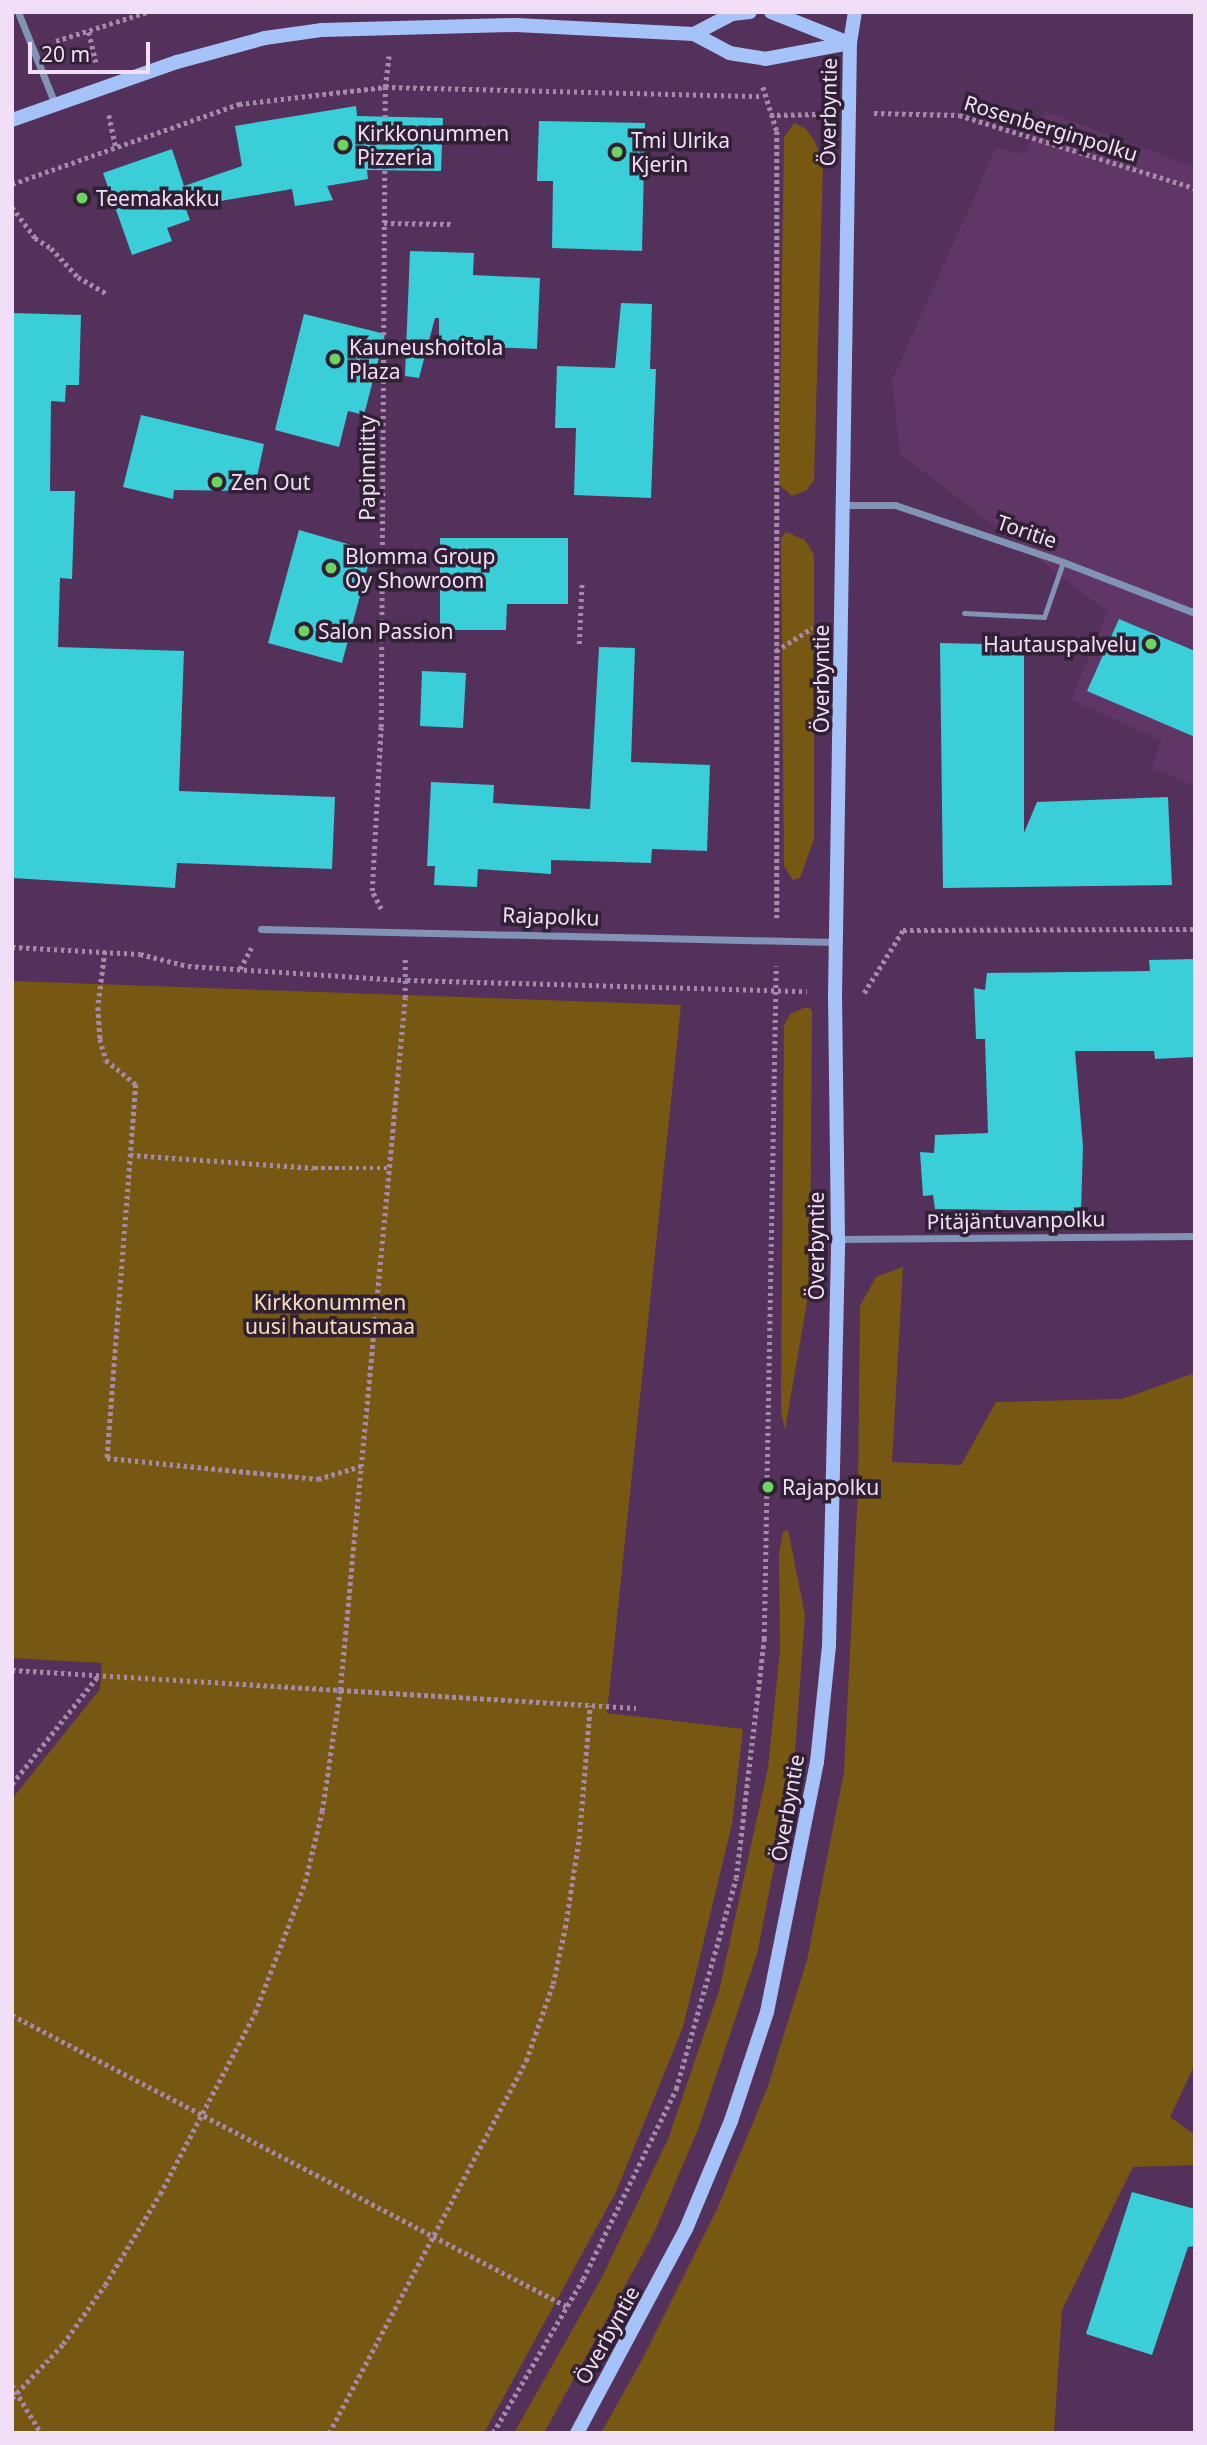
<!DOCTYPE html>
<html>
<head>
<meta charset="utf-8">
<style>
	body { margin:0 }
	#map { position:relative; width:1207px; height:2445px; overflow:hidden; background:#54315a; font-family:"Noto Sans",sans-serif }
	div>[style] { position:absolute }
	.built>* { inset:0; background:#5f3666 }
	.green>* { inset:0; background:#775813 }
	.building>* { inset:0; background:#39ced8 }
	.path>* { height:4.5px; margin-top:-2.25px; transform-origin:0; background:repeating-linear-gradient(90deg,#a68aaa 0 3.5px,transparent 0 7px) }
	.lane>* { height:5px; margin:-2.5px; padding:0 2.5px; transform-origin:2.5px; border-radius:2.5px; background:#8194b6 }
	.street>* { height:7px; margin:-3.5px; padding:0 3.5px; transform-origin:3.5px; border-radius:3.5px; background:#8194b6 }
	.secondary>* { height:14px; margin:-7px; padding:0 7px; transform-origin:7px; border-radius:7px; background:#a5c3f8 }
	.dots>* { width:19px; height:19px; translate:-50% -50%; box-sizing:border-box; border:4px solid #302033; border-radius:50% }
	span { translate:-50% -50%; white-space:nowrap; text-align:center; line-height:1.15; -webkit-text-stroke:7px #302033; paint-order:stroke }
	.street-label { font-size:21px; color:#f3def7 }
	.poi-label { font-size:21px; color:#f3def7 }
	.left { translate:0 -50%; text-align:left }
	.right { translate:-100% -50%; text-align:right }
	.park-label { font-size:21px; color:#f9e1b7 }
	.frame { position:absolute; inset:0; border:14px solid #f3def7; pointer-events:none }
	.scale { position:absolute; left:28px; top:42px; width:122px; height:32px; box-sizing:border-box; border:4px solid #f3def7; border-top:0; padding-left:9px; font-size:21px; line-height:24px; white-space:nowrap; color:#f3def7; -webkit-text-stroke:5px #302033; paint-order:stroke }
</style>
</head>
<body>
<div id="map">
	<div class="built">
		<div style="clip-path:polygon(1044px 111px,1195px 167px,1195px 786px,1152px 768px,1161px 740px,1071px 700px,1108px 612px,900px 454px,892px 380px,996px 148px,1025px 154px)"></div>
	</div>
	<div class="green">
		<div style="clip-path:polygon(794px 123px,806px 129px,815px 142px,823px 164px,814px 480px,807px 490px,792px 496px,779px 485px,784px 137px)"></div>
		<div style="clip-path:polygon(786px 532px,805px 540px,814px 555px,814px 839px,800px 878px,793px 880px,784px 866px,781px 538px)"></div>
		<div style="clip-path:polygon(12px 981px,681px 1005px,607px 1713px,743px 1729px,732px 1824px,683px 2027px,616px 2192px,484px 2433px,12px 2433px,12px 1799px,100px 1689px,102px 1663px,12px 1658px)"></div>
		<div style="clip-path:polygon(806px 1007px,812px 1010px,810px 1284px,785px 1430px,781px 1411px,784px 1026px,790px 1014px)"></div>
		<div style="clip-path:polygon(903px 1267px,892px 1462px,961px 1465px,996px 1402px,1122px 1399px,1195px 1373px,1195px 2064px,1170px 2117px,1195px 2135px,1195px 2165px,1133px 2167px,1062px 2310px,1054px 2433px,601px 2433px,642px 2360px,718px 2207px,768px 2086px,807px 1960px,844px 1772px,858px 1490px,860px 1306px,876px 1277px)"></div>
		<div style="clip-path:polygon(788px 1530px,805px 1615px,794px 1765px,757px 1954px,699px 2127px,654px 2233px,544px 2433px,514px 2433px,601px 2279px,668px 2139px,719px 1991px,768px 1768px,780px 1650px,779px 1554px,783px 1532px)"></div>
	</div>
	<div class="building">
		<div style="clip-path:polygon(356px 106px,357px 116px,443px 118px,441px 171px,367px 170px,368px 179px,327px 186px,333px 200px,295px 206px,292px 189px,185px 207px,190px 220px,167px 228px,172px 241px,132px 255px,103px 173px,172px 149px,184px 186px,242px 166px,235px 126px)"></div>
		<div style="clip-path:polygon(539px 121px,645px 123px,642px 251px,552px 248px,553px 181px,537px 181px)"></div>
		<div style="clip-path:polygon(410px 251px,474px 253px,473px 275px,540px 278px,537px 349px,439px 345px,439px 318px,435px 318px,419px 378px,405px 376px)"></div>
		<div style="clip-path:polygon(621px 303px,652px 304px,650px 369px,656px 369px,651px 498px,574px 495px,576px 428px,555px 428px,557px 366px,615px 368px)"></div>
		<div style="clip-path:polygon(12px 313px,81px 315px,79px 385px,66px 385px,65px 402px,51px 401px,50px 491px,75px 491px,72px 579px,60px 578px,58px 647px,184px 651px,179px 791px,335px 797px,332px 869px,177px 863px,175px 888px,12px 878px)"></div>
		<div style="clip-path:polygon(304px 314px,385px 334px,364px 415px,348px 411px,339px 447px,275px 430px)"></div>
		<div style="clip-path:polygon(141px 415px,264px 444px,254px 491px,174px 490px,173px 499px,123px 487px)"></div>
		<div style="clip-path:polygon(299px 530px,372px 551px,342px 663px,268px 643px)"></div>
		<div style="clip-path:polygon(440px 538px,568px 538px,568px 604px,507px 604px,506px 630px,440px 630px)"></div>
		<div style="clip-path:polygon(1119px 619px,1195px 651px,1195px 737px,1087px 691px)"></div>
		<div style="clip-path:polygon(940px 643px,1024px 645px,1024px 833px,1037px 802px,1168px 797px,1172px 885px,943px 888px)"></div>
		<div style="clip-path:polygon(599px 647px,635px 648px,631px 762px,710px 765px,707px 851px,652px 849px,651px 863px,551px 860px,551px 874px,478px 869px,477px 887px,434px 885px,435px 866px,427px 866px,431px 782px,494px 785px,493px 803px,590px 809px)"></div>
		<div style="clip-path:polygon(422px 671px,466px 673px,463px 728px,420px 726px)"></div>
		<div style="clip-path:polygon(1195px 959px,1195px 1057px,1155px 1059px,1154px 1051px,1075px 1051px,1083px 1147px,1081px 1211px,935px 1209px,933px 1195px,923px 1196px,920px 1152px,934px 1153px,935px 1135px,988px 1133px,985px 1039px,976px 1039px,974px 988px,985px 990px,987px 973px,1150px 971px,1149px 960px)"></div>
		<div style="clip-path:polygon(1132px 2192px,1195px 2209px,1195px 2246px,1188px 2247px,1152px 2355px,1086px 2334px)"></div>
	</div>
	<div class="path">
		<div style="left:89px;top:32px;width:31px;rotate:77deg"></div>
		<div style="left:56px;top:41px;width:96px;rotate:-17.7deg"></div>
		<div style="left:763px;top:87px;width:46px;rotate:72.3deg"></div>
		<div style="left:777px;top:131px;width:787px;rotate:90deg"></div>
		<div style="left:874px;top:113px;width:85px;rotate:1.3deg"></div>
		<div style="left:959px;top:115px;width:247px;rotate:17.2deg"></div>
		<div style="left:109px;top:115px;width:33px;rotate:78deg"></div>
		<div style="left:770px;top:115px;width:50px;rotate:-1.1deg"></div>
		<div style="left:12px;top:184px;width:241px;rotate:-19.4deg"></div>
		<div style="left:239px;top:104px;width:147px;rotate:-6.6deg"></div>
		<div style="left:385px;top:87px;width:378px;rotate:1.4deg"></div>
		<div style="left:12px;top:207px;width:39px;rotate:53deg"></div>
		<div style="left:35px;top:238px;width:19px;rotate:32deg"></div>
		<div style="left:51px;top:248px;width:40px;rotate:47deg"></div>
		<div style="left:78px;top:277px;width:34px;rotate:30deg"></div>
		<div style="left:384px;top:223px;width:68px;rotate:0.8deg"></div>
		<div style="left:579px;top:644px;width:63px;rotate:-87.3deg"></div>
		<div style="left:776px;top:651px;width:43px;rotate:-32.6deg"></div>
		<div style="left:381px;top:909px;width:20px;rotate:-117deg"></div>
		<div style="left:372px;top:891px;width:164px;rotate:-86.9deg"></div>
		<div style="left:381px;top:727px;width:640px;rotate:-89.64deg"></div>
		<div style="left:385px;top:87px;width:31px;rotate:-83deg"></div>
		<div style="left:12px;top:947px;width:128px;rotate:3.1deg"></div>
		<div style="left:140px;top:954px;width:49px;rotate:14deg"></div>
		<div style="left:188px;top:966px;width:219px;rotate:3.7deg"></div>
		<div style="left:407px;top:980px;width:400px;rotate:1.6deg"></div>
		<div style="left:105px;top:951px;width:56px;rotate:97.1deg"></div>
		<div style="left:98px;top:1007px;width:32px;rotate:86deg"></div>
		<div style="left:100px;top:1039px;width:22px;rotate:74deg"></div>
		<div style="left:106px;top:1060px;width:38px;rotate:39deg"></div>
		<div style="left:136px;top:1084px;width:375px;rotate:94.4deg"></div>
		<div style="left:107px;top:1458px;width:212px;rotate:5.7deg"></div>
		<div style="left:318px;top:1479px;width:45px;rotate:-16.8deg"></div>
		<div style="left:240px;top:969px;width:24px;rotate:-62deg"></div>
		<div style="left:864px;top:993px;width:74px;rotate:-58.2deg"></div>
		<div style="left:903px;top:930px;width:292px;rotate:-0.2deg"></div>
		<div style="left:130px;top:1155px;width:184px;rotate:4deg"></div>
		<div style="left:314px;top:1168px;width:75px"></div>
		<div style="left:12px;top:1670px;width:625px;rotate:3.48deg"></div>
		<div style="left:12px;top:1784px;width:138px;rotate:-51.5deg"></div>
		<div style="left:12px;top:2015px;width:626px;rotate:27.71deg"></div>
		<div style="left:12px;top:2385px;width:56px;rotate:58.9deg"></div>
		<div style="left:12px;top:2398px;width:74px;rotate:-46.6deg"></div>
		<div style="left:63px;top:2344px;width:72px;rotate:-54.6deg"></div>
		<div style="left:105px;top:2285px;width:106px;rotate:-58.9deg"></div>
		<div style="left:160px;top:2194px;width:204px;rotate:-62.3deg"></div>
		<div style="left:255px;top:2013px;width:140px;rotate:-69.1deg"></div>
		<div style="left:305px;top:1882px;width:73px;rotate:-76.5deg"></div>
		<div style="left:322px;top:1811px;width:122px;rotate:-81.5deg"></div>
		<div style="left:340px;top:1690px;width:695px;rotate:-84.63deg"></div>
		<div style="left:405px;top:998px;width:41px;rotate:-90deg"></div>
		<div style="left:329px;top:2433px;width:421px;rotate:-62.1deg"></div>
		<div style="left:526px;top:2061px;width:82px;rotate:-70.7deg"></div>
		<div style="left:553px;top:1984px;width:57px;rotate:-77.9deg"></div>
		<div style="left:565px;top:1928px;width:90px;rotate:-81.1deg"></div>
		<div style="left:579px;top:1839px;width:134px;rotate:-85.3deg"></div>
		<div style="left:493px;top:2433px;width:178px;rotate:-59.7deg"></div>
		<div style="left:583px;top:2279px;width:212px;rotate:-63.9deg"></div>
		<div style="left:676px;top:2089px;width:219px;rotate:-74.1deg"></div>
		<div style="left:736px;top:1878px;width:241px;rotate:-83.3deg"></div>
		<div style="left:764px;top:1639px;width:673px;rotate:-88.98deg"></div>
	</div>
	<div class="lane">
		<div style="left:964px;top:613px;width:80px;rotate:2.9deg"></div>
		<div style="left:1044px;top:617px;width:58px;rotate:-70.9deg"></div>
	</div>
	<div class="street">
		<div style="left:18px;top:12px;width:99px;rotate:68.1deg"></div>
		<div style="left:843px;top:505px;width:52px"></div>
		<div style="left:895px;top:505px;width:177px;rotate:18.7deg"></div>
		<div style="left:1063px;top:562px;width:142px;rotate:21.1deg"></div>
		<div style="left:261px;top:929px;width:574px;rotate:1.3deg"></div>
		<div style="left:838px;top:1239px;width:357px;rotate:-0.5deg"></div>
	</div>
	<div class="secondary">
		<div style="left:771px;top:12px;width:84px;rotate:21.7deg"></div>
		<div style="left:694px;top:34px;width:43px;rotate:-27.8deg"></div>
		<div style="left:732px;top:14px;width:18px;rotate:-6deg"></div>
		<div style="left:12px;top:120px;width:175px;rotate:-19.4deg"></div>
		<div style="left:177px;top:62px;width:91px;rotate:-15.3deg"></div>
		<div style="left:265px;top:38px;width:58px;rotate:-8deg"></div>
		<div style="left:322px;top:30px;width:194px;rotate:-1.5deg"></div>
		<div style="left:516px;top:25px;width:178px;rotate:2.9deg"></div>
		<div style="left:694px;top:34px;width:40px;rotate:28deg"></div>
		<div style="left:729px;top:53px;width:36px;rotate:9deg"></div>
		<div style="left:765px;top:59px;width:86px;rotate:-10.7deg"></div>
		<div style="left:577px;top:2433px;width:231px;rotate:-61.9deg"></div>
		<div style="left:686px;top:2229px;width:117px;rotate:-67.4deg"></div>
		<div style="left:731px;top:2121px;width:115px;rotate:-71.7deg"></div>
		<div style="left:767px;top:2012px;width:255px;rotate:-78.7deg"></div>
		<div style="left:817px;top:1762px;width:117px;rotate:-84.1deg"></div>
		<div style="left:829px;top:1646px;width:407px;rotate:-88.7deg"></div>
		<div style="left:838px;top:1239px;width:242px;rotate:-90.7deg"></div>
		<div style="left:835px;top:997px;width:954px;rotate:-89.1deg"></div>
		<div style="left:850px;top:43px;width:31px;rotate:-81deg"></div>
	</div>
	<div class="dots">
		<div style="left:343px;top:145px;background:#6dd361"></div>
		<div style="left:617px;top:152px;background:#6dd361"></div>
		<div style="left:82px;top:198px;background:#6dd361"></div>
		<div style="left:335px;top:359px;background:#6dd361"></div>
		<div style="left:217px;top:482px;background:#6dd361"></div>
		<div style="left:331px;top:568px;background:#6dd361"></div>
		<div style="left:304px;top:631px;background:#6dd361"></div>
		<div style="left:1151px;top:644px;background:#6dd361"></div>
		<div style="left:768px;top:1487px;background:#6dd361"></div>
	</div>
	<div class="street-label">
		<span style="left:828px;top:112px;rotate:-89deg">Överbyntie</span>
		<span style="left:1051px;top:128px;rotate:17deg">Rosenberginpolku</span>
		<span style="left:367px;top:468px;rotate:-90deg">Papinniitty</span>
		<span style="left:1027px;top:531px;rotate:19deg">Toritie</span>
		<span style="left:821px;top:679px;rotate:-90deg">Överbyntie</span>
		<span style="left:551px;top:916px;rotate:2deg">Rajapolku</span>
		<span style="left:1016px;top:1220px;rotate:-1deg">Pitäjäntuvanpolku</span>
		<span style="left:816px;top:1246px;rotate:-90deg">Överbyntie</span>
		<span style="left:787px;top:1808px;rotate:-80deg">Överbyntie</span>
		<span style="left:607px;top:2335px;rotate:-61deg">Överbyntie</span>
	</div>
	<div class="poi-label">
		<span class="left" style="left:357px;top:145px">Kirkkonummen<br>Pizzeria</span>
		<span class="left" style="left:631px;top:152px">Tmi Ulrika<br>Kjerin</span>
		<span class="left" style="left:96px;top:198px">Teemakakku</span>
		<span class="left" style="left:349px;top:359px">Kauneushoitola<br>Plaza</span>
		<span class="left" style="left:231px;top:482px">Zen Out</span>
		<span class="left" style="left:345px;top:568px">Blomma Group<br>Oy Showroom</span>
		<span class="left" style="left:318px;top:631px">Salon Passion</span>
		<span class="right" style="left:1137px;top:644px">Hautauspalvelu</span>
		<span class="left" style="left:782px;top:1487px">Rajapolku</span>
	</div>
	<div class="park-label">
		<span style="left:330px;top:1314px">Kirkkonummen<br>uusi hautausmaa</span>
	</div>
	<div class="frame"></div>
	<div class="scale">20 m</div>
</div>
</body>
</html>
